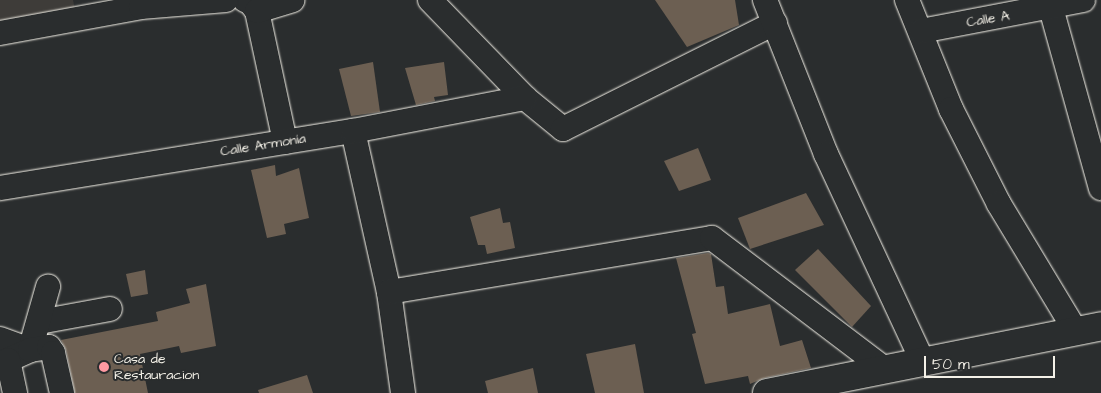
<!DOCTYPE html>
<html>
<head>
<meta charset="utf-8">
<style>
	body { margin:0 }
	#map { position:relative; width:1101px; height:393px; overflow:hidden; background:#2a2d2e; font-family:"Architects Daughter",sans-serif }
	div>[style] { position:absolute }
	.built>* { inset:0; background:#3e3c39 }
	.building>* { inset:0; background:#6c5f52 }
	.roads { filter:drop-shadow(0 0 1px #f4f1e8) drop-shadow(0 0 1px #f4f1e8) }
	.minor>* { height:24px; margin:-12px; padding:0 12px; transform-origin:12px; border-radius:12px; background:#2a2d2e }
	.major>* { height:28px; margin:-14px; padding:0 14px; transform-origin:14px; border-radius:14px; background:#2a2d2e }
	.dots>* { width:14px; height:14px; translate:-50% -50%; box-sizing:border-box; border:2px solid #2a2d2e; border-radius:50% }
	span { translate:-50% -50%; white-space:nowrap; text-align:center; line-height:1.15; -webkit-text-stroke:4px #2a2d2e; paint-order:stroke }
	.street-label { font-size:14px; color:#f4f1e8 }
	.poi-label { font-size:14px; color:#f4f1e8 }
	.left { translate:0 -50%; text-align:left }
	.scale { position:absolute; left:924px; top:356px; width:131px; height:22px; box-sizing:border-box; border:2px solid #f4f1e8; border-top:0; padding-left:6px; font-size:15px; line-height:18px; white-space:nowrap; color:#f4f1e8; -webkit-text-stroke:4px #2a2d2e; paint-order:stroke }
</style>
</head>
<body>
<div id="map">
	<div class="built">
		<div style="clip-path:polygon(0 0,73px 0,77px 19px,0 30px)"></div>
	</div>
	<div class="building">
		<div style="clip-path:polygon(655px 0,735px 0,739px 25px,687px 47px)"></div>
		<div style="clip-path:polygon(373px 62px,380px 112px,351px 116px,339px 69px)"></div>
		<div style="clip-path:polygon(444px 62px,448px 95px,434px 97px,435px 101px,416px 105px,405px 68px)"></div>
		<div style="clip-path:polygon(698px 148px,711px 180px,679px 191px,664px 161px)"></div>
		<div style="clip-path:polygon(275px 165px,276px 176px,299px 168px,309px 218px,284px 224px,286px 234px,267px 238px,251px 170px)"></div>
		<div style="clip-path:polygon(806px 193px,824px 225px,750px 249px,738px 218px)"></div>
		<div style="clip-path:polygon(500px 208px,503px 223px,510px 222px,515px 248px,487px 254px,485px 245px,478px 245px,470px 217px)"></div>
		<div style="clip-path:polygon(818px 249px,871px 306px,852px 327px,795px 270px)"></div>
		<div style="clip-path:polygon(708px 253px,711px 254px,716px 287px,724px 286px,728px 314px,770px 304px,780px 346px,802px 340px,811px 368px,764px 378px,750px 384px,748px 376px,705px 384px,692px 334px,696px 333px,676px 258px)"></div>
		<div style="clip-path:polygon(145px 270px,148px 294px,131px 297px,126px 274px)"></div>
		<div style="clip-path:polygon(206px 284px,216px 346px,181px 353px,179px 346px,140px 354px,148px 393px,75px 393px,66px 350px,61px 340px,158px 321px,156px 312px,190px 303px,186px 289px)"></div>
		<div style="clip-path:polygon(635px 344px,644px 393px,595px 393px,586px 354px)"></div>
		<div style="clip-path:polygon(533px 368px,538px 393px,488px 393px,485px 381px)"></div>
		<div style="clip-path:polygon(307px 375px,313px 393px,259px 393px,258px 390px)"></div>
	</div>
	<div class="roads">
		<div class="minor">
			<div style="left:245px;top:0;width:5px;rotate:22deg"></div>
			<div style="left:250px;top:2px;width:11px;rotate:52deg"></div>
			<div style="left:257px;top:11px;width:134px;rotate:77.9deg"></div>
			<div style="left:430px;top:0;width:136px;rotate:45.9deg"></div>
			<div style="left:525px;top:98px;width:49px;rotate:39.2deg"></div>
			<div style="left:563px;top:129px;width:237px;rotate:-26.6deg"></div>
			<div style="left:765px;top:0;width:166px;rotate:68.4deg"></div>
			<div style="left:826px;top:154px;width:230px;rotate:65deg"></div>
			<div style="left:907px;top:0;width:118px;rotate:68deg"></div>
			<div style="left:951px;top:109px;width:106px;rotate:63.2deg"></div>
			<div style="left:999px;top:204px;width:147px;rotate:58.9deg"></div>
			<div style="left:1051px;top:8px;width:187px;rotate:74.5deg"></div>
			<div style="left:257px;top:11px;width:37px;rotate:-17deg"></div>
			<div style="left:921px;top:31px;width:165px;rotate:-10.8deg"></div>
			<div style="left:0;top:33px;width:143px;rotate:-10.4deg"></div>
			<div style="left:141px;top:7px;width:85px;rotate:-4.7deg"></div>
			<div style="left:353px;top:131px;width:165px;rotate:77.4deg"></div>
			<div style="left:389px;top:292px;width:102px;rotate:82.1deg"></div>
			<div style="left:0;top:188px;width:358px;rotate:-9.2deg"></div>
			<div style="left:353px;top:131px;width:175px;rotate:-10.9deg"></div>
			<div style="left:389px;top:292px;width:327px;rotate:-9.5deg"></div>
			<div style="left:712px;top:238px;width:218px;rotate:37.2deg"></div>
			<div style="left:39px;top:322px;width:72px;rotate:-10.4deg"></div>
			<div style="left:0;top:339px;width:32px;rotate:20deg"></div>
			<div style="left:30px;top:350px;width:66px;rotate:-74.1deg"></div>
			<div style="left:8px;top:360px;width:24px;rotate:-24deg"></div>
			<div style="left:30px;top:350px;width:19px;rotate:-9deg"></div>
			<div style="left:49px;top:347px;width:7px;rotate:56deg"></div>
			<div style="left:53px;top:353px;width:41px;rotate:77.3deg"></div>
			<div style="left:0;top:362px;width:8px;rotate:-14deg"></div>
			<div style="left:8px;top:360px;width:34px;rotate:78deg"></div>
		</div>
		<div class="major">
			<div style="left:767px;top:393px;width:341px;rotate:-11.3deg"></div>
		</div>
	</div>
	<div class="dots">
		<div style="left:104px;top:367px;background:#ff9aa2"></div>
	</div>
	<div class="street-label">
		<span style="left:988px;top:19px;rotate:-10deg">Calle A</span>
		<span style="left:263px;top:145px;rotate:-9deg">Calle Armonía</span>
	</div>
	<div class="poi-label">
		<span class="left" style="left:114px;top:367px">Casa de<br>Restauracion</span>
	</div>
	<div class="scale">50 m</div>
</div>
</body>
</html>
